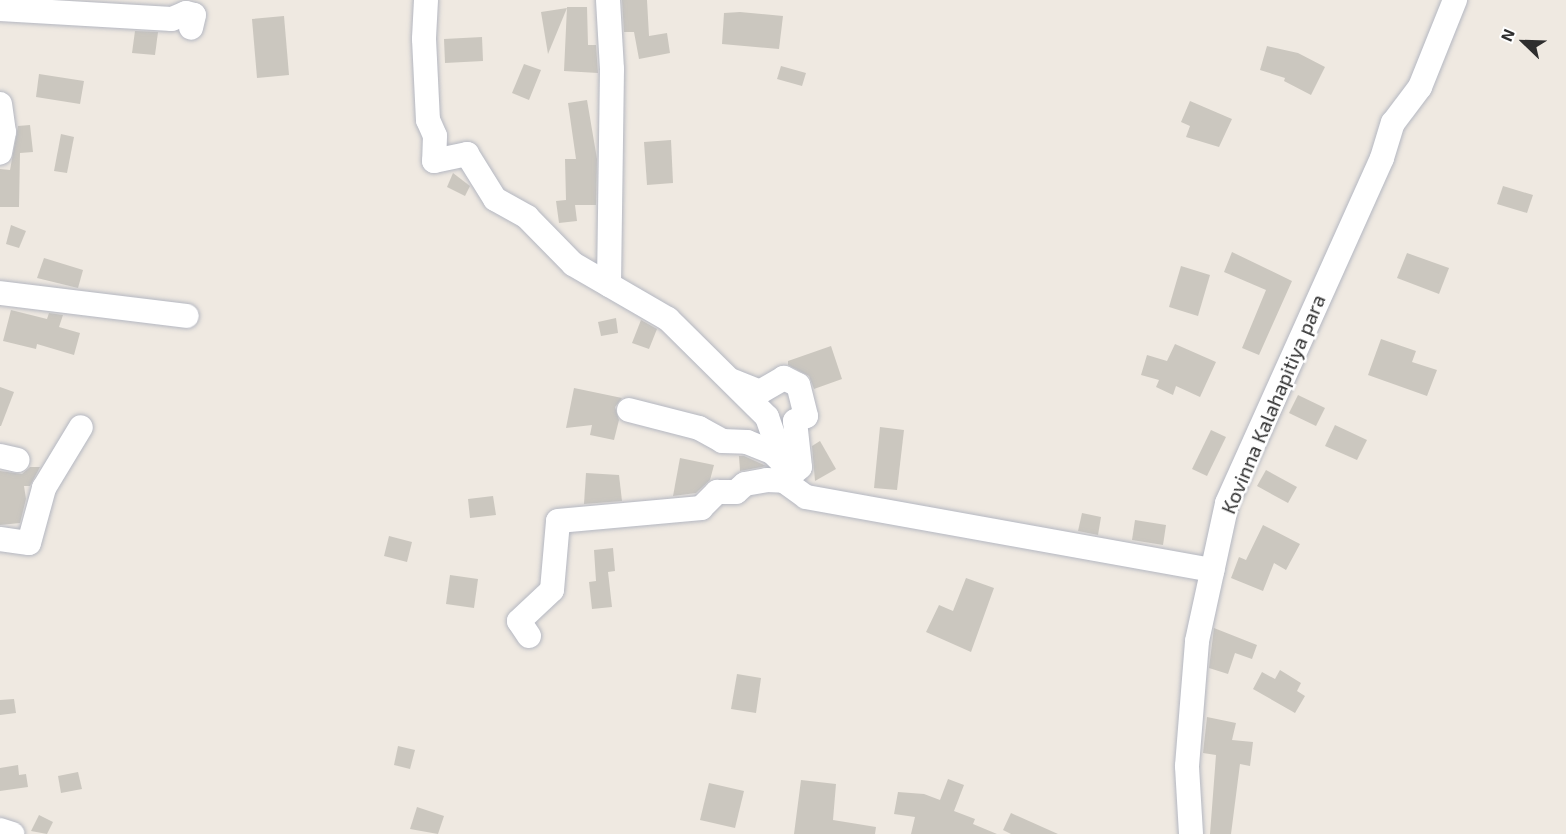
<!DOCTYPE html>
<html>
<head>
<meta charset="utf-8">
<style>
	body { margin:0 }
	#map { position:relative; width:1566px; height:834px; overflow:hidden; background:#efe9e1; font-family:"Exo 2",sans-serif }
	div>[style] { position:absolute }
	.building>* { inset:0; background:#cbc7bf }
	.roads { filter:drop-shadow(0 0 2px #b4b7c1) drop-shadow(0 0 2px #b4b7c1) }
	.minor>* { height:24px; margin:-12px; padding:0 12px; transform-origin:12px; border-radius:12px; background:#fff }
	span { translate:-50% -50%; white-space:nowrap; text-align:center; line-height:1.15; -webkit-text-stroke:5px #fff; paint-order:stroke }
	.street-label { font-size:20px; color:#2e2e2e }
	.north { position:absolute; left:1494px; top:12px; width:60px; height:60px; -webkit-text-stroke:4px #fff; paint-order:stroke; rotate:293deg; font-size:16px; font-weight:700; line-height:24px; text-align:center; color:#2e2e2e }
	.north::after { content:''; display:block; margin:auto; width:21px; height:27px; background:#2e2e2e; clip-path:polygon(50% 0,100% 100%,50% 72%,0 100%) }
</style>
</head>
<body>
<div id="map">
	<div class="building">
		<div style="clip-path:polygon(622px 0,647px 0,649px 36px,667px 33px,670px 53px,639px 59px,634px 32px,624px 32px)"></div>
		<div style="clip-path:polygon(567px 7px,587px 7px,588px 45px,596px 45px,598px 73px,564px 71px)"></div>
		<div style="clip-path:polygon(567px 8px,548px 54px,541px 12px)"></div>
		<div style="clip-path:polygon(740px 12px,783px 16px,779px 49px,722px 44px,724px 13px)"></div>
		<div style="clip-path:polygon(284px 16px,289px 75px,257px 78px,252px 19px)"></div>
		<div style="clip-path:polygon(135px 31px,158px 32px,155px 55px,132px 53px)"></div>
		<div style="clip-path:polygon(482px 37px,483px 61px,445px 63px,444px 39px)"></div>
		<div style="clip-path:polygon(1267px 46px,1298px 53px,1325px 67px,1311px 95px,1284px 81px,1285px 78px,1260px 70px)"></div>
		<div style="clip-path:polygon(524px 64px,541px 70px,529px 100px,512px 93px)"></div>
		<div style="clip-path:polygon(781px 66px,806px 73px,802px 86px,777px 79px)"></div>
		<div style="clip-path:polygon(39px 74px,84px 81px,80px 104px,36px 97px)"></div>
		<div style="clip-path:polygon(587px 100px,597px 159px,596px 205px,575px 205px,577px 221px,559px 223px,556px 201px,566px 200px,565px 159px,576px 159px,568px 103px)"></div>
		<div style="clip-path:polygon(1190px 101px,1232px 119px,1219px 147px,1186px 137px,1190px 126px,1181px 122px)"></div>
		<div style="clip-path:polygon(30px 125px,33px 152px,20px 153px,19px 207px,0 207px,0 169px,10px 170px,18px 126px)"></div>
		<div style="clip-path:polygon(61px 134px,74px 137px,67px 173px,54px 171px)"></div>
		<div style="clip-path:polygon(671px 140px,673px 183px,647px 185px,644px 142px)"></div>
		<div style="clip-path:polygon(453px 173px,470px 186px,465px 196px,447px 187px)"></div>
		<div style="clip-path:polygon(1503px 186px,1533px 195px,1527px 213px,1497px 204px)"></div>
		<div style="clip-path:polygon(11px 225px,26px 231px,19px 248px,6px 244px)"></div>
		<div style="clip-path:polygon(1232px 252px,1292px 281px,1259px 355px,1242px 348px,1266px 290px,1224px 272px)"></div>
		<div style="clip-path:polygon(1407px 253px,1449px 268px,1439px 294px,1397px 278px)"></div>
		<div style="clip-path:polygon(44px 258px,83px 270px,78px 288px,37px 278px)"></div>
		<div style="clip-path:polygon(1181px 266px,1210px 275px,1198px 316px,1169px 307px)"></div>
		<div style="clip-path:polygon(11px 310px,47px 319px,49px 313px,63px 315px,59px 327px,80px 333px,74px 355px,37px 344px,36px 349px,3px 341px)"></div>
		<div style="clip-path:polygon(616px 318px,618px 333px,601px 336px,598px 322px)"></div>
		<div style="clip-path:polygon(641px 320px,657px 329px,649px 349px,632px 343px)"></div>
		<div style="clip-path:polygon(1381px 339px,1416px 351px,1412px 362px,1437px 370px,1427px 396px,1368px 375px)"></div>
		<div style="clip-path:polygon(1175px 344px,1216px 362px,1200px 397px,1176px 386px,1173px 395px,1156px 387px,1159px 380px,1141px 375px,1147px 355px,1167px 361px)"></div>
		<div style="clip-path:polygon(831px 346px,842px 379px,814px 389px,809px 376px,788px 365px,788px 361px)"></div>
		<div style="clip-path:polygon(0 387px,14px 392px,1px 426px,0 426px)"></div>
		<div style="clip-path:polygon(574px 388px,622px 398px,615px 407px,619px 420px,614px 440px,590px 435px,592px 425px,566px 428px)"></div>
		<div style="clip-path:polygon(1298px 395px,1325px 408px,1316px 426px,1289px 413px)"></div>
		<div style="clip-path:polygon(1335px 425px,1367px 440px,1357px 460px,1325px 446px)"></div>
		<div style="clip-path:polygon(880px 427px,904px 430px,897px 490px,874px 488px)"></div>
		<div style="clip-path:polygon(1211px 430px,1226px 437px,1207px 476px,1192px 469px)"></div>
		<div style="clip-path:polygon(820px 441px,836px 469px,815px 481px,812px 446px)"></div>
		<div style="clip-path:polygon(739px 456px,744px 456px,766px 466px,740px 471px)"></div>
		<div style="clip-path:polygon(680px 458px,714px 465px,710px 480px,696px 493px,673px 496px)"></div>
		<div style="clip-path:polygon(30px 467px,40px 467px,30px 486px,24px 486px,26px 499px,20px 523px,0 525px,0 471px,22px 474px)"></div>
		<div style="clip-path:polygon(1266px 470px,1297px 487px,1288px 503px,1257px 486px)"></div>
		<div style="clip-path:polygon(586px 473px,619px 475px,622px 501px,584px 504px)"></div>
		<div style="clip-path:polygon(493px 496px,496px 515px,470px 518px,468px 499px)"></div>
		<div style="clip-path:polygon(1082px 513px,1101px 517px,1098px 535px,1078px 531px)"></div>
		<div style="clip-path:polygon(1135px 520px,1166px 525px,1163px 545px,1132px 540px)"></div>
		<div style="clip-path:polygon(1263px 525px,1300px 544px,1286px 570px,1274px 563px,1263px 591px,1231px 578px,1239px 557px,1246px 560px)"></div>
		<div style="clip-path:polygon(389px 536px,412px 542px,407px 562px,384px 556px)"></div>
		<div style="clip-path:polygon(613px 548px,615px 571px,608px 572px,612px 607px,592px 609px,589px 582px,596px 581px,594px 550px)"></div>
		<div style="clip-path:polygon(450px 575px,478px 579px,474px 608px,446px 604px)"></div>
		<div style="clip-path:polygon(966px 578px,994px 588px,971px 652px,926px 632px,939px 605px,953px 611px)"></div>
		<div style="clip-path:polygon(1214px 628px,1257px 645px,1252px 659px,1235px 653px,1228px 674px,1209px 668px)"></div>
		<div style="clip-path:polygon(1280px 670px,1301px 683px,1297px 691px,1305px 696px,1295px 713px,1253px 689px,1262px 672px,1275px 679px)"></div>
		<div style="clip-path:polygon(737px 674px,761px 678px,756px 713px,731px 709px)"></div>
		<div style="clip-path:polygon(14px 699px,16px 713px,0 715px,0 700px)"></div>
		<div style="clip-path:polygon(1207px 717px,1236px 723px,1232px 740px,1253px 742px,1250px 766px,1240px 764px,1231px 834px,1210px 834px,1216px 755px,1203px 753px)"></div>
		<div style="clip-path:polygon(398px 746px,415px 750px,410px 769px,394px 765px)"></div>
		<div style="clip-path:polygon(18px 765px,19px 775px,26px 774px,28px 787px,0 791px,0 768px)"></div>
		<div style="clip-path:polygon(78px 772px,82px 789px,61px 793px,58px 776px)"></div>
		<div style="clip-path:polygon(948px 779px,964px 785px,954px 811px,975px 819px,973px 824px,997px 834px,911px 834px,915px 817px,894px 814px,898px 792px,924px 794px,940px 800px)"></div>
		<div style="clip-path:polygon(801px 780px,836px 784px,833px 820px,876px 827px,875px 834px,794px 834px)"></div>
		<div style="clip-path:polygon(709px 783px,744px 791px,735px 828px,700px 820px)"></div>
		<div style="clip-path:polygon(417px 807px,444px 816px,438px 834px,410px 829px)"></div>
		<div style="clip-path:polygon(1011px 813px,1058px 834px,1011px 834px,1003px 830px)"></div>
		<div style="clip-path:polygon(39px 815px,53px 822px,47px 834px,31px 831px)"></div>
	</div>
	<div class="roads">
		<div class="minor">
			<div style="left:426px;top:0;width:39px;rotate:93deg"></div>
			<div style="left:424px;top:39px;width:81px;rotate:87.2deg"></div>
			<div style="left:428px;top:120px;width:17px;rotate:66deg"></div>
			<div style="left:435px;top:136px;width:25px;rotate:92deg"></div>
			<div style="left:434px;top:161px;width:34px;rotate:-12deg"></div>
			<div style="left:467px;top:154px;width:53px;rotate:58.1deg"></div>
			<div style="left:495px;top:199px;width:37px;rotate:29deg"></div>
			<div style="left:527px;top:217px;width:66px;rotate:45.6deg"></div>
			<div style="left:573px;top:264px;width:110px;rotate:30.1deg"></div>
			<div style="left:668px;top:319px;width:139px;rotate:44.7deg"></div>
			<div style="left:767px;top:417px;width:49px;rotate:70.8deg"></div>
			<div style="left:608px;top:0;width:69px;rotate:86.7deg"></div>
			<div style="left:612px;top:69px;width:216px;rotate:90.8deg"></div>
			<div style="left:0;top:9px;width:172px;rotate:3.3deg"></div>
			<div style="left:172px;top:19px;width:15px;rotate:-23deg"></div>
			<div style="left:186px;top:13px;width:8px;rotate:14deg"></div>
			<div style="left:194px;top:15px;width:13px;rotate:103deg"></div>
			<div style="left:0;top:104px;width:28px;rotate:82deg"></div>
			<div style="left:4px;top:132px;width:21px;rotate:101deg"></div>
			<div style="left:0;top:293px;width:188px;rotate:7deg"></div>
			<div style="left:629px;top:410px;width:72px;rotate:14.4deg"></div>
			<div style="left:699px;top:428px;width:26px;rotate:29deg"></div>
			<div style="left:722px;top:441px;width:25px;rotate:2deg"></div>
			<div style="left:747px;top:442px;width:27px;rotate:22deg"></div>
			<div style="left:772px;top:452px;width:16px;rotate:45deg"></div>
			<div style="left:783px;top:463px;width:18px;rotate:87deg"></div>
			<div style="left:784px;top:481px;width:21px;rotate:-41deg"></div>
			<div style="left:800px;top:467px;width:46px;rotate:-96.2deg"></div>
			<div style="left:795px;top:421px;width:12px;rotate:-24deg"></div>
			<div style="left:806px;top:416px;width:32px;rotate:-104deg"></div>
			<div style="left:798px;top:385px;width:16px;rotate:-153deg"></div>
			<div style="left:784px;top:378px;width:28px;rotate:150deg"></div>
			<div style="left:760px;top:392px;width:29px;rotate:-158deg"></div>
			<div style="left:0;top:456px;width:18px;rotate:13deg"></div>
			<div style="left:0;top:539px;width:29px;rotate:8deg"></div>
			<div style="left:29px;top:543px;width:57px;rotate:-74.7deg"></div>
			<div style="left:44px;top:488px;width:71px;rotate:-58.8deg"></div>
			<div style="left:529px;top:636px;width:18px;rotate:-124deg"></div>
			<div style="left:519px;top:621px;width:45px;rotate:-43.2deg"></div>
			<div style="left:552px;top:590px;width:69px;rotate:-85deg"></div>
			<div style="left:558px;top:521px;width:144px;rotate:-5.2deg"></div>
			<div style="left:701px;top:508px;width:23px;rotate:-45deg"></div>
			<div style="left:717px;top:492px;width:19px"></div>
			<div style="left:736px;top:492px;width:12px;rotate:-42deg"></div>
			<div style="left:745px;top:484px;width:22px;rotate:-10deg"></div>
			<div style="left:767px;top:480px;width:17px;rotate:3deg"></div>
			<div style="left:784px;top:481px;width:27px;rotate:36deg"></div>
			<div style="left:806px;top:497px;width:413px;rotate:10.2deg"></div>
			<div style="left:0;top:830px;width:13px;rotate:18deg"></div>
			<div style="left:1191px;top:834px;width:68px;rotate:-93.4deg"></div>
			<div style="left:1187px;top:766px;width:125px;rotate:-85.4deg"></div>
			<div style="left:1197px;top:641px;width:141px;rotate:-77.7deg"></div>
			<div style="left:1227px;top:503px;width:378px;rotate:-65.8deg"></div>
			<div style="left:1382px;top:158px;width:37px;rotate:-73deg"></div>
			<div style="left:1393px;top:123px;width:45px;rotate:-53.1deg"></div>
			<div style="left:1420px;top:87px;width:94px;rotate:-68.1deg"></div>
		</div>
	</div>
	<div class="street-label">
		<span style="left:1273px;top:404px;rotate:-67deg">Kovinna Kalahapitiya para</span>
	</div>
	<div class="north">N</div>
</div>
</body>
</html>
